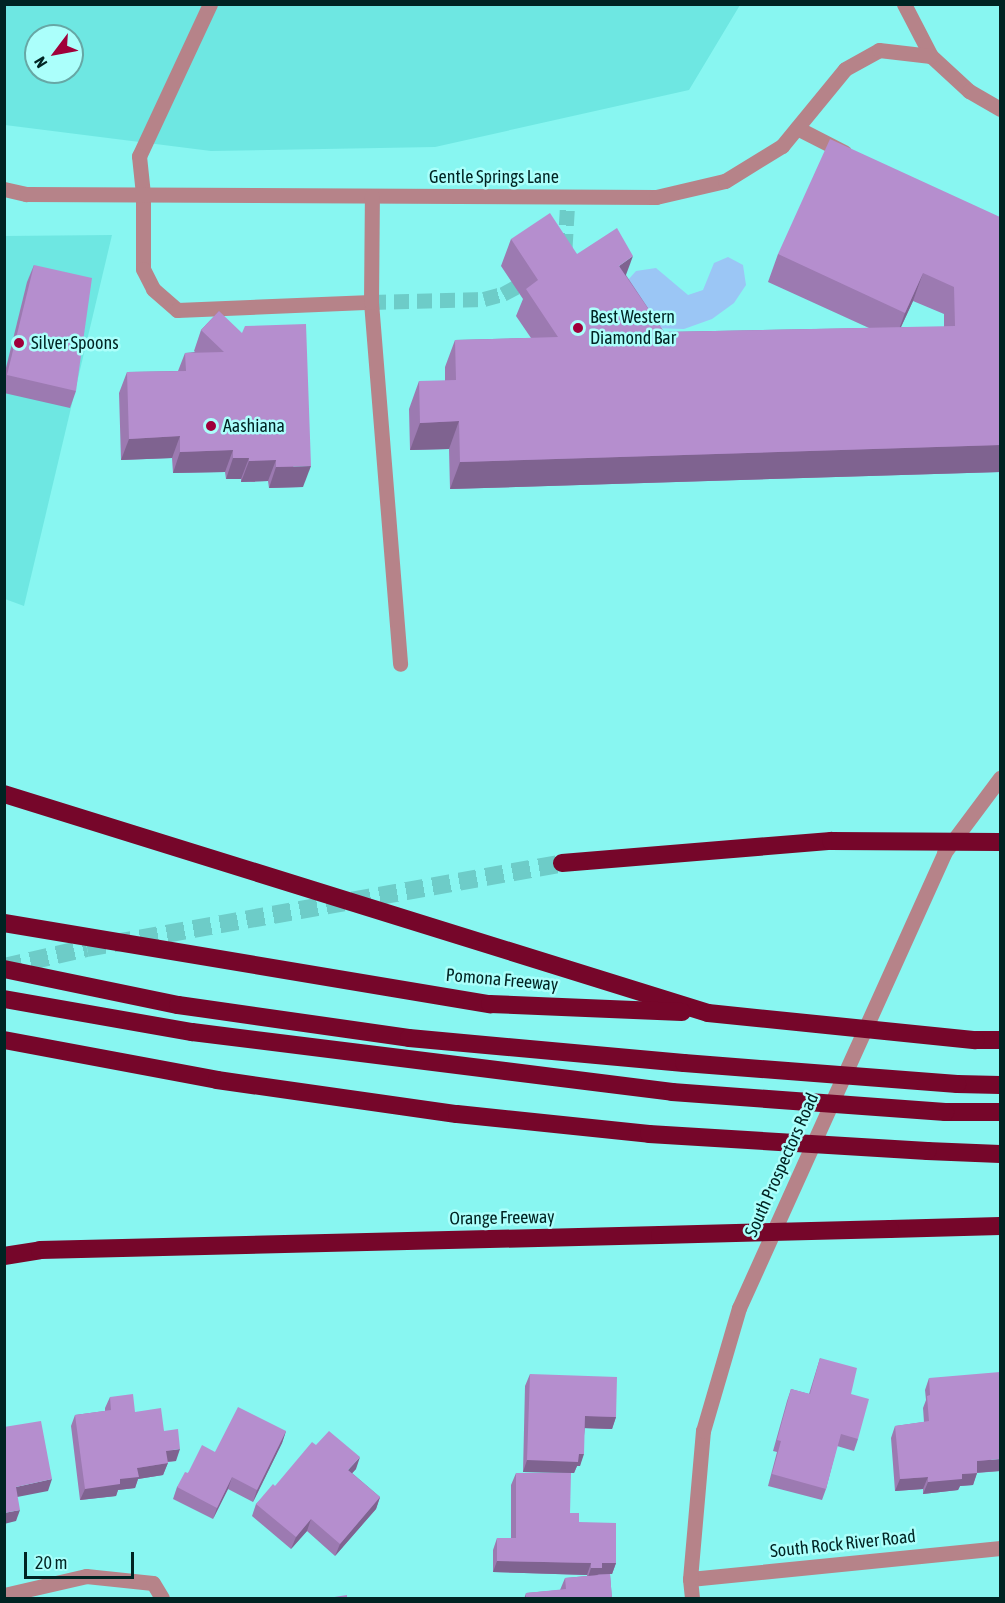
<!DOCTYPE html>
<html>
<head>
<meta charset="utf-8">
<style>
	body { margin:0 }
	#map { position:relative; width:1005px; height:1603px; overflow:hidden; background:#88f6f1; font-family:"Asap Condensed",sans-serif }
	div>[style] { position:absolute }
	.built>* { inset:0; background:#6ee7e2 }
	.water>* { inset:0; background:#9bc6f5 }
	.minor-tunnel>* { height:15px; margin-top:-7.5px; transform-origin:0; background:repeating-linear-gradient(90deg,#6dccc8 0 15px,transparent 0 23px) }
	.highway-tunnel>* { height:18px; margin-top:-9px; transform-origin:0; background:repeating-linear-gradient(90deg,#6dccc8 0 18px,transparent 0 27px) }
	.minor>* { height:15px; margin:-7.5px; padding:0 7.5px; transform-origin:7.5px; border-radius:7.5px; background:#b68389 }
	.highway>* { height:18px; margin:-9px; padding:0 9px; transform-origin:9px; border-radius:9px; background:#76062a }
	.highway-bridge>* { height:18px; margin:-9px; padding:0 9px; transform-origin:9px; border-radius:9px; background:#76062a }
	.wall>* { inset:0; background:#9c7ab1 }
	.shaded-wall>* { inset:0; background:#7f6390 }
	.building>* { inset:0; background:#b58ece }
	.dots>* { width:16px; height:16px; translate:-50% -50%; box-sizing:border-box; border:3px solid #abfffb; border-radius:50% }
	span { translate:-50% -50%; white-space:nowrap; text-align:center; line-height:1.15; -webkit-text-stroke:5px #abfffb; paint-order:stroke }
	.street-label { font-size:18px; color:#002423 }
	.poi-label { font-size:18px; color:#002423 }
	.left { translate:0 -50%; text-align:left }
	.frame { position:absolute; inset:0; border:6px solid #002423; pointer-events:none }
	.north { position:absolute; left:24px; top:24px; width:60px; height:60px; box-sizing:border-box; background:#abfffb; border:2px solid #67a7a5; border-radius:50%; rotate:238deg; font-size:16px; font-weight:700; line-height:24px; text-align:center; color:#002423 }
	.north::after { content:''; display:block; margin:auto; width:21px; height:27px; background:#a0003a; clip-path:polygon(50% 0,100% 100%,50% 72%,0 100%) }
	.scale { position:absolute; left:24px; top:1552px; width:110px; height:27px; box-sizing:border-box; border:3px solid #002423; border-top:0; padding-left:8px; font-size:18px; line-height:21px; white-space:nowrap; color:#002423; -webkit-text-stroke:4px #abfffb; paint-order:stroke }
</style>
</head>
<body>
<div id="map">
	<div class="built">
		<div style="clip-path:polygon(evenodd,5px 5px,740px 5px,689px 90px,435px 147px,211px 151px,5px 125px,5px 5px,36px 36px,72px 36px,72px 72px,36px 72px,36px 36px)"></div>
		<div style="clip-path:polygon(112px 235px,24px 606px,5px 599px,4px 236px)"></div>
	</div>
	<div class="water">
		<div style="clip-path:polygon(728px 257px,743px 265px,746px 285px,734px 303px,712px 319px,684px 329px,653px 328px,628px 280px,636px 271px,656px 268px,688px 295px,703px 290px,714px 263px)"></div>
	</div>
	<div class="minor-tunnel">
		<div style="left:560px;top:252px;width:6px;rotate:-39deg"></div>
		<div style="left:565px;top:248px;width:51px;rotate:-86.6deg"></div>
		<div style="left:371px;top:302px;width:113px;rotate:-1.5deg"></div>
		<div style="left:484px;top:299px;width:20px;rotate:-15deg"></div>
		<div style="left:503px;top:294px;width:32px;rotate:-28deg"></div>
	</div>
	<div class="highway-tunnel">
		<div style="left:4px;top:967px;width:85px;rotate:-12.9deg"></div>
		<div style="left:87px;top:948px;width:483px;rotate:-10.1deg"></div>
	</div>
	<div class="minor">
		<div style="left:210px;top:4px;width:168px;rotate:115deg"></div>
		<div style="left:139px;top:156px;width:39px;rotate:84deg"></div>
		<div style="left:143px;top:195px;width:74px;rotate:90deg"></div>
		<div style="left:143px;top:269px;width:22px;rotate:63deg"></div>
		<div style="left:153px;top:289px;width:32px;rotate:41deg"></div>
		<div style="left:177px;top:310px;width:194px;rotate:-2.4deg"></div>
		<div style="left:371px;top:302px;width:363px;rotate:85.4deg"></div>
		<div style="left:904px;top:4px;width:59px;rotate:62.6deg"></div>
		<div style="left:931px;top:56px;width:52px;rotate:42.6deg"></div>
		<div style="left:969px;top:91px;width:36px;rotate:30deg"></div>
		<div style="left:797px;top:128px;width:53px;rotate:27.1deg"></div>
		<div style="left:4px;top:189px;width:23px;rotate:13deg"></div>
		<div style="left:26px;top:194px;width:630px;rotate:0.27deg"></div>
		<div style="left:656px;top:197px;width:71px;rotate:-13.1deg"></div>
		<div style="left:725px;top:181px;width:67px;rotate:-31.6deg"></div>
		<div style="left:782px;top:146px;width:99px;rotate:-50.7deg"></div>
		<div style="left:845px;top:69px;width:39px;rotate:-29deg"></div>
		<div style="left:879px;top:50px;width:52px;rotate:6.6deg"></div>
		<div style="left:371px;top:302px;width:106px;rotate:-89.5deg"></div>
		<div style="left:690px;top:1579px;width:312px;rotate:-5.7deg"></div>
		<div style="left:4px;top:1595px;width:84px;rotate:-13deg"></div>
		<div style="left:86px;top:1576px;width:67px;rotate:6deg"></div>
		<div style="left:153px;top:1583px;width:17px;rotate:59deg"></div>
		<div style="left:692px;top:1598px;width:19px;rotate:-96deg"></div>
		<div style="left:690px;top:1579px;width:149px;rotate:-85deg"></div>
		<div style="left:703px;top:1431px;width:128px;rotate:-73.7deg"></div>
		<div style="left:739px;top:1308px;width:499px;rotate:-65.7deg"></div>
		<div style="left:944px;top:853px;width:94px;rotate:-53.3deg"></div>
	</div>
	<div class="highway">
		<div style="left:4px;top:794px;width:737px;rotate:17.28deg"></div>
		<div style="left:562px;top:863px;width:270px;rotate:-4.7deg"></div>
		<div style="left:4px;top:923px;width:493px;rotate:9.5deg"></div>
		<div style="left:490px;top:1004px;width:192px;rotate:2.4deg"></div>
		<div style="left:4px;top:969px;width:178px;rotate:11.7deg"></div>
		<div style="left:178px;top:1005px;width:233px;rotate:8.1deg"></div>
		<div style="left:409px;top:1038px;width:276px;rotate:5.2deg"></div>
		<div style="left:4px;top:999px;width:191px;rotate:10deg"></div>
		<div style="left:192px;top:1032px;width:484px;rotate:7.1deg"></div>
		<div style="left:4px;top:1040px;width:217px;rotate:10.6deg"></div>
		<div style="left:217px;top:1080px;width:242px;rotate:8.1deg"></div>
		<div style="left:457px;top:1114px;width:193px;rotate:5.9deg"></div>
		<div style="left:976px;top:1040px;width:24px"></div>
		<div style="left:957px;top:1084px;width:43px;rotate:1.3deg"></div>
		<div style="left:945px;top:1112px;width:55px"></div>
		<div style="left:927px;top:1151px;width:73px;rotate:2.4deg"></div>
		<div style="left:890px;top:1229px;width:110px;rotate:-1.6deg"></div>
		<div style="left:4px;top:1256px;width:36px;rotate:-9deg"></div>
		<div style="left:40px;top:1250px;width:620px;rotate:-1.39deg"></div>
	</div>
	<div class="highway-bridge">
		<div style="left:831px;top:841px;width:169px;rotate:0.3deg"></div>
		<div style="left:708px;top:1013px;width:269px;rotate:5.8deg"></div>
		<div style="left:684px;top:1063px;width:274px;rotate:4.4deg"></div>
		<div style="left:672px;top:1092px;width:274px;rotate:4.2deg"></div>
		<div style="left:649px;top:1134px;width:279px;rotate:3.5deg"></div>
		<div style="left:660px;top:1235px;width:230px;rotate:-1.5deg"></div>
	</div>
	<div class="wall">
		<div style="clip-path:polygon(evenodd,1000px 217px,1000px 472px,450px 489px,449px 449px,410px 450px,409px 409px,419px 381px,445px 381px,445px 367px,455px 340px,531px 338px,516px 316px,523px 299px,501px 266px,511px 239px,577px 254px,626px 275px,664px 332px,869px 328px,768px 282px,778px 254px,1000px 217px,913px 301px,944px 314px,944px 327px,901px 327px,913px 301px)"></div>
		<div style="clip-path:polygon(34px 265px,76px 391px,70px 408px,4px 393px,4px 376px,27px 282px)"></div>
		<div style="clip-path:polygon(219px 311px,303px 487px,269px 488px,268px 481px,241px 482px,241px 479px,226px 479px,225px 472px,173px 473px,172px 458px,121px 460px,119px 393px,127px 372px,178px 371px,185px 353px,195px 352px,194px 351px,201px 330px)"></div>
		<div style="clip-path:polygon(820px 1358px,851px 1394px,858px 1439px,854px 1451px,837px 1446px,826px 1489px,822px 1500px,768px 1486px,777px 1452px,773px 1451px,787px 1401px,791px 1389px,809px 1394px)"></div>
		<div style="clip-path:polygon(530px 1374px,616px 1417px,612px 1429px,585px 1428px,580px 1466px,577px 1466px,574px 1473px,523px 1472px,525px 1386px)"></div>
		<div style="clip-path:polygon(929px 1378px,1000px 1471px,977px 1473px,973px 1485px,960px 1486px,958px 1490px,923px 1494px,923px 1489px,895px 1491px,891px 1438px,895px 1426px,924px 1422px,923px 1408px,926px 1400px,925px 1390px)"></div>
		<div style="clip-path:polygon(110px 1397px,164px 1431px,176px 1461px,168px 1462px,163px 1475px,138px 1479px,135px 1488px,118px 1490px,116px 1496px,80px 1500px,71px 1426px,75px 1415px,105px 1411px,105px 1408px)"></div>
		<div style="clip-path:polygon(286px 1431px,282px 1443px,253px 1502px,228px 1489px,213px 1519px,173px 1499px,177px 1487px,188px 1473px,215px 1452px)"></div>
		<div style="clip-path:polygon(356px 1469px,352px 1473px,380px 1497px,376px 1509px,335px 1556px,307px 1531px,291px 1549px,252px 1516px,256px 1504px,275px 1486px)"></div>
		<div style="clip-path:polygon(516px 1473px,570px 1513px,616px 1563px,612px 1574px,610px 1574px,612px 1599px,524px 1599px,526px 1593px,560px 1590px,565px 1578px,587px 1576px,587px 1575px,493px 1572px,493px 1550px,497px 1538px,511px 1538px,511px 1485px)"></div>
	</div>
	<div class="shaded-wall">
		<div style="clip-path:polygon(633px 256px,623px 283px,619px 266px)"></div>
		<div style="clip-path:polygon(923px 273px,913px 301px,895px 340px,905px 313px)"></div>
		<div style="clip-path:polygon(459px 421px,449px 449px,410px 450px,420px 423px)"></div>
		<div style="clip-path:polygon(180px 436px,172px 458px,121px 460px,129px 439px)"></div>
		<div style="clip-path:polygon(1000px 445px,1000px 472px,450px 489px,460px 462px)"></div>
		<div style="clip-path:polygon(233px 450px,225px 472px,173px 473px,180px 452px)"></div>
		<div style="clip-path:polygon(233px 458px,249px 458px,241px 479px,226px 479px)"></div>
		<div style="clip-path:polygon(276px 460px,268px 481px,241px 482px,249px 461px)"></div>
		<div style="clip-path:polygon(311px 466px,303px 487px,269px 488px,276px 467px)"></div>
		<div style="clip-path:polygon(585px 1416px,616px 1417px,612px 1429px,581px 1428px)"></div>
		<div style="clip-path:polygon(286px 1431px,282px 1443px,253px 1502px,257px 1490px)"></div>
		<div style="clip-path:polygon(180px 1449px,176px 1461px,162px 1462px,166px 1451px)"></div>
		<div style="clip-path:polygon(579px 1454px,584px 1454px,580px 1466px,577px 1466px,574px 1473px,523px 1472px,527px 1460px)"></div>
		<div style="clip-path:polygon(360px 1457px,356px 1469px,344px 1482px,348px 1470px)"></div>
		<div style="clip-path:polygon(1000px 1459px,1000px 1471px,972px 1473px,977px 1461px)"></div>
		<div style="clip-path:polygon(168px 1463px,163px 1475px,138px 1479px,135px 1488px,118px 1490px,116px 1496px,80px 1500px,85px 1489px,137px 1468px)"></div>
		<div style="clip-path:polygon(977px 1473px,973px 1485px,960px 1486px,958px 1490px,923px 1494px,928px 1482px,962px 1474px)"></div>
		<div style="clip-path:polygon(232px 1477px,228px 1489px,213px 1519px,217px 1508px)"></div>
		<div style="clip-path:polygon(928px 1477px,923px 1489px,895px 1491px,900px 1479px)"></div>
		<div style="clip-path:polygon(52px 1479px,48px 1491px,12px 1498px,16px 1487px)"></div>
		<div style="clip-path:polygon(380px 1497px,376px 1509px,335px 1556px,340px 1544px)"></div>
		<div style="clip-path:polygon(20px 1510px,16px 1521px,4px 1524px,4px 1513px)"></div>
		<div style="clip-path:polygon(311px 1519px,307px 1531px,291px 1549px,296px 1537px)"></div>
		<div style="clip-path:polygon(497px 1561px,591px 1563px,587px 1575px,493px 1572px)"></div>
		<div style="clip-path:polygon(602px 1563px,616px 1563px,612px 1574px,599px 1574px,587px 1580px,591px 1568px)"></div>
	</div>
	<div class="building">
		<div style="clip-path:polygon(830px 139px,1000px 217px,1000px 445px,460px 462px,459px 421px,420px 423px,419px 381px,456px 380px,455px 340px,558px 337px,526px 289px,538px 280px,511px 239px,550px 213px,577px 254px,617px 228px,633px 256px,619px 266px,664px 332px,955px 326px,954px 287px,923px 273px,905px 313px,778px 254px)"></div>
		<div style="clip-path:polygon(34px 265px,92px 278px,76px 391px,7px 375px)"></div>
		<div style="clip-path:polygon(219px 311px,242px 333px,245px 326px,306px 324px,311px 466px,276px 467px,276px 460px,249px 461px,249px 458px,233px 458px,233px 450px,180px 452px,180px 436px,129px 439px,127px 372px,186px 371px,185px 353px,224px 352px,201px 330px)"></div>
		<div style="clip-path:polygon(820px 1358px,857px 1368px,851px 1394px,869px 1399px,858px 1439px,841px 1434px,826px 1489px,772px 1474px,781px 1441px,777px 1440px,791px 1389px,810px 1394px)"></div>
		<div style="clip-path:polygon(1000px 1372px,1000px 1459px,977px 1461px,977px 1473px,962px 1474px,962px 1479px,928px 1482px,928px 1477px,900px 1479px,895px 1426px,929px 1421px,927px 1396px,930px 1395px,929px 1378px)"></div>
		<div style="clip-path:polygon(530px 1374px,617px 1377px,616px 1417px,585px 1416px,584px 1454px,579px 1454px,578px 1462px,527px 1460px)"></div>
		<div style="clip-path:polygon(133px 1394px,135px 1412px,161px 1408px,164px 1431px,178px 1429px,180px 1449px,166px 1451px,168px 1463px,137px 1468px,139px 1477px,120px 1479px,120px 1484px,85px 1489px,75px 1415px,111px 1410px,110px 1397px)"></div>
		<div style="clip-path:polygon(238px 1407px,286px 1431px,257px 1490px,232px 1477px,217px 1508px,177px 1487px,185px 1472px,188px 1473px,202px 1445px,215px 1452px)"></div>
		<div style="clip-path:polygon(41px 1421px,52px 1479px,16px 1487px,20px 1510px,4px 1513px,4px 1427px)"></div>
		<div style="clip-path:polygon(329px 1431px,360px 1457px,348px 1470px,380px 1497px,340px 1544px,311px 1519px,296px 1537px,256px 1504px,273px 1484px,275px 1486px,312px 1442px,316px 1445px)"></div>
		<div style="clip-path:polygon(516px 1473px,571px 1473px,570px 1513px,579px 1513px,579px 1522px,616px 1523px,616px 1563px,602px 1563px,602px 1568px,591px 1568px,591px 1563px,497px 1561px,497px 1538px,516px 1538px)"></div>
		<div style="clip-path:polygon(610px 1574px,612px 1599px,526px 1599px,526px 1593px,566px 1589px,565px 1578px)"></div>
		<div style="clip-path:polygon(347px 1595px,347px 1599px,322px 1599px)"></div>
	</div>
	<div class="dots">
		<div style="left:578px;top:328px;background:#a0003a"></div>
		<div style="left:19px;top:343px;background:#a0003a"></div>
		<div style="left:211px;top:426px;background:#a0003a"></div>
	</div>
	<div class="street-label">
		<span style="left:494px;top:177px">Gentle Springs Lane</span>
		<span style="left:502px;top:980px;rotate:5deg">Pomona Freeway</span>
		<span style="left:782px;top:1165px;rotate:-66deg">South Prospectors Road</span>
		<span style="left:502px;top:1218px;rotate:-1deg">Orange Freeway</span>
		<span style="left:843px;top:1544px;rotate:-6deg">South Rock River Road</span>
	</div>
	<div class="poi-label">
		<span class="left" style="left:590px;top:328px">Best Western<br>Diamond Bar</span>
		<span class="left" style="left:31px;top:343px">Silver Spoons</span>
		<span class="left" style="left:223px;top:426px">Aashiana</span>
	</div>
	<div class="frame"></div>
	<div class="north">N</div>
	<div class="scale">20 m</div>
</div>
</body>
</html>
